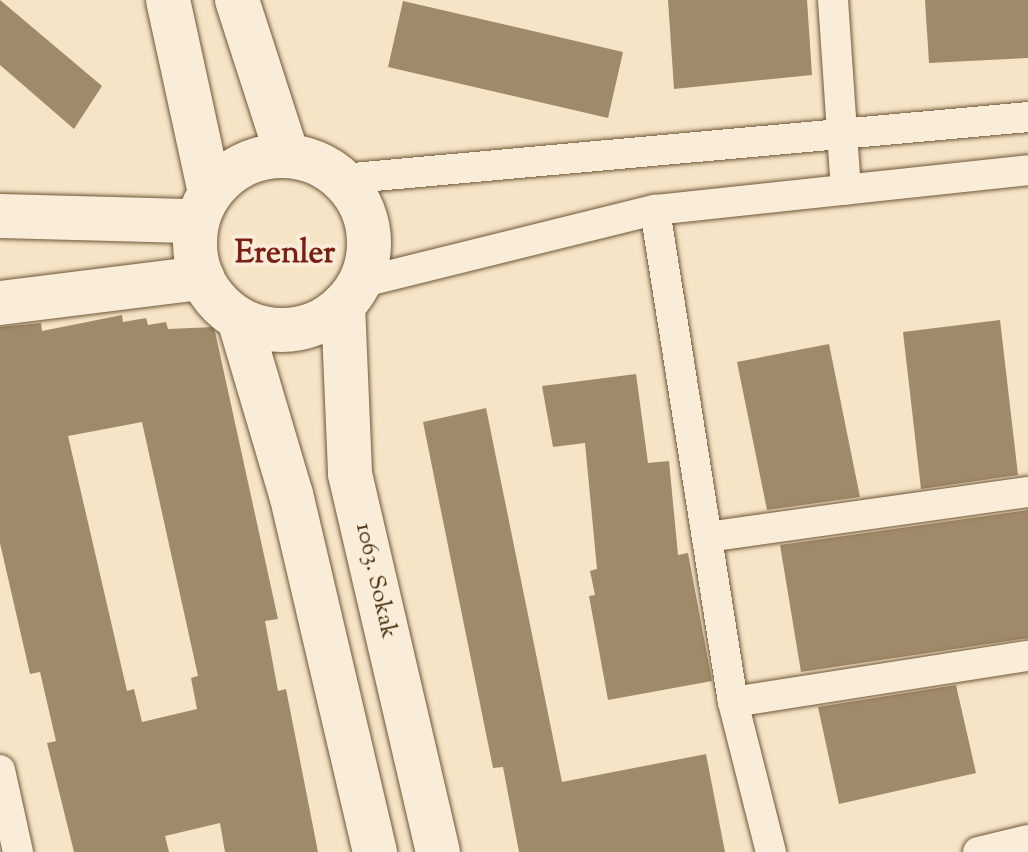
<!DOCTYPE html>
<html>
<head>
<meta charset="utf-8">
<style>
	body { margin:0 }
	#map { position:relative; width:1028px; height:852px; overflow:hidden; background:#f6e4c6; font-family:"Sorts Mill Goudy",serif }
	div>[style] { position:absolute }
	.building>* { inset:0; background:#9f8a69 }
	.roads { filter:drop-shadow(0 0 2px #6e5735) drop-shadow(0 0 2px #6e5735) }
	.street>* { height:30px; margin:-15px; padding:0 15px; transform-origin:15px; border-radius:15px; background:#f9edda }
	.secondary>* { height:44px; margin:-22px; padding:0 22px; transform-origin:22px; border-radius:22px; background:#f9edda }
	.secondary>.ring { margin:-22px; padding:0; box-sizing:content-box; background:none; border:44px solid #f9edda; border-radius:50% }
	span { translate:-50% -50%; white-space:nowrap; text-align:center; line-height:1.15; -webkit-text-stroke:8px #f9edda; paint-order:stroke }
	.street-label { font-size:24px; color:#412805 }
	.district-label { font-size:32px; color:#7a1f14; font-weight:700 }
</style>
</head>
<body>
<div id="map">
	<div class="building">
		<div style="clip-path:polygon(0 0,102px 86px,74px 129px,0 65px)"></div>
		<div style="clip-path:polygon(668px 0,807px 0,812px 75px,674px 89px)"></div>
		<div style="clip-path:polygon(925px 0,1028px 0,1028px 58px,929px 63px)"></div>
		<div style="clip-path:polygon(403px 1px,623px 52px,608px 118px,388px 67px)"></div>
		<div style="clip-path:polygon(evenodd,122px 315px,123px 322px,146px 318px,148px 325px,166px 322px,168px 329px,214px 327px,278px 619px,265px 621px,278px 691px,286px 689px,318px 852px,225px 852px,220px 823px,165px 836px,169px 852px,74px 852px,47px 743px,56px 741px,40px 672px,30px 674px,0 543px,0 327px,41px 323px,42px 331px,122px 315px,142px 422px,198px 676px,191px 678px,197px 709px,142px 722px,134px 689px,127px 691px,68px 436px,142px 422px)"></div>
		<div style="clip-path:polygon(1000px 320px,1018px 475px,921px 489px,903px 332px)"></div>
		<div style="clip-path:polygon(829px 344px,860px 497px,767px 510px,737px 362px)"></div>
		<div style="clip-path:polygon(636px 374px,648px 463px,669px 461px,678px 555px,688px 553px,712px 681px,608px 700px,589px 596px,595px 595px,590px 571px,597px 569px,585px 443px,553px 447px,542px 386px)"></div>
		<div style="clip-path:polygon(486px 408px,562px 782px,706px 754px,725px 852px,519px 852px,503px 767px,493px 768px,423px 422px)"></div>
		<div style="clip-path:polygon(1028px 510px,1028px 638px,801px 672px,780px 545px)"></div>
		<div style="clip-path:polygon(956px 685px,976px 773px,839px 804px,818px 707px)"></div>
	</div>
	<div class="roads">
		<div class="street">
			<div style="left:833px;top:0;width:190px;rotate:86.1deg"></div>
			<div style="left:342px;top:179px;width:689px;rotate:-5.16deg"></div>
			<div style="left:655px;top:210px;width:498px;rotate:81deg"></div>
			<div style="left:733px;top:702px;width:155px;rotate:75.8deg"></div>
			<div style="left:359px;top:283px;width:305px;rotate:-13.9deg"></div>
			<div style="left:655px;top:210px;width:375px;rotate:-6.1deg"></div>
			<div style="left:707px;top:537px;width:324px;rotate:-8deg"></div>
			<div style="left:733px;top:702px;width:299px;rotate:-8.9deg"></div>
			<div style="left:0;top:770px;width:84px;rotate:77.6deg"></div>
			<div style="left:978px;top:852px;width:51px;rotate:-13.5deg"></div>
		</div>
		<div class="secondary">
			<div style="left:168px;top:0;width:198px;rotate:77.7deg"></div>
			<div style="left:237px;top:0;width:163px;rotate:72.1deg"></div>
			<div class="ring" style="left:195px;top:156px;width:130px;height:130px"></div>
			<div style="left:0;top:216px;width:197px;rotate:1.5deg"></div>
			<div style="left:0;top:303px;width:204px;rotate:-7.1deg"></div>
			<div style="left:343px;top:305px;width:169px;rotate:87.6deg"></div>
			<div style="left:350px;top:474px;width:388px;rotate:76.9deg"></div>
			<div style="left:239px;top:319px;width:183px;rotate:73.5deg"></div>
			<div style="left:291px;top:494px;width:368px;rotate:76.8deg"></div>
		</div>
	</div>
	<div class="street-label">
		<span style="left:375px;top:581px;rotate:77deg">1063. Sokak</span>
	</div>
	<div class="district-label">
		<span style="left:285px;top:254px">Erenler</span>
	</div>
</div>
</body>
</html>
